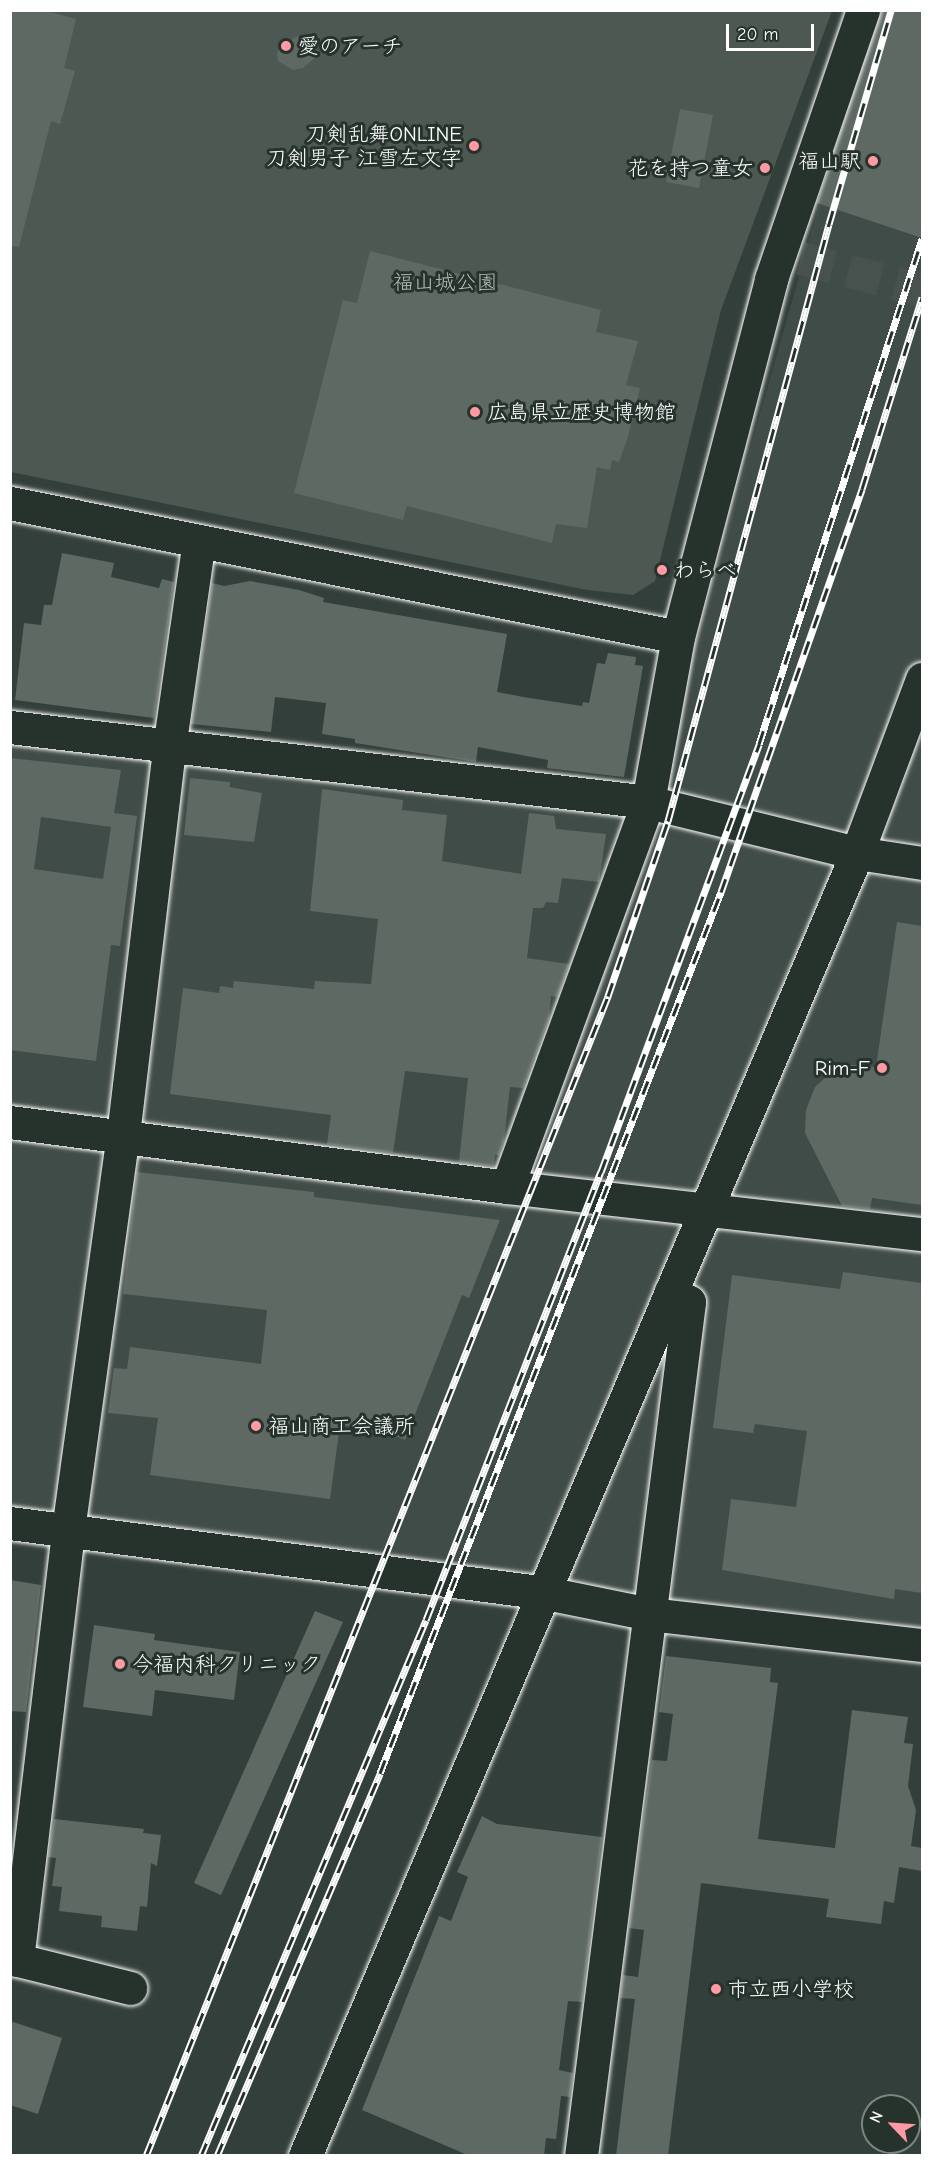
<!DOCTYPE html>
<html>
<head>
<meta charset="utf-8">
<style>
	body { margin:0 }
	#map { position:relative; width:933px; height:2166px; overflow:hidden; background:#333f3a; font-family:"Comic Neue","Klee One",sans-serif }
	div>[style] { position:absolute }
	.built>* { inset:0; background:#404c47 }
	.green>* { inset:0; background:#4d5853 }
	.building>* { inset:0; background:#5f6964 }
	.secondary-tunnel>* { height:33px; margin-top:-16.5px; transform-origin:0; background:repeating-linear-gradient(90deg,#47524e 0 33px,transparent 0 49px) }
	.roads { filter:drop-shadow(0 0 2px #fff) drop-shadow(0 0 2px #fff) }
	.street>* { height:33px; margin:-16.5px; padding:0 16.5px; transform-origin:16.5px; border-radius:16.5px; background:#26332d }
	.secondary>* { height:33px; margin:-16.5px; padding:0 16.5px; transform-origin:16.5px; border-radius:16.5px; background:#26332d }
	.rail>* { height:7px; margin-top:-3.5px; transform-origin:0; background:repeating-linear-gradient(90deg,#26332d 0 14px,#fff 0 28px); box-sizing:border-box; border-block:2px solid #fff }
	.dots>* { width:16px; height:16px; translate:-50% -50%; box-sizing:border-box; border:3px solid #26332d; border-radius:50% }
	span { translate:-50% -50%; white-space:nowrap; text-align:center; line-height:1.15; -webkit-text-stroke:6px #26332d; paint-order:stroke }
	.poi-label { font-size:21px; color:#fff }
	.left { translate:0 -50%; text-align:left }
	.right { translate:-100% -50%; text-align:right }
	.park-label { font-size:21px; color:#b8bcba }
	.frame { position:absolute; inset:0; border:12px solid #fff; pointer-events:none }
	.north { position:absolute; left:861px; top:2094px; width:60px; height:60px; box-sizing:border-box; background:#26332d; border:2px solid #7d8581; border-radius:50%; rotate:295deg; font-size:16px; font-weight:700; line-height:24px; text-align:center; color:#fff }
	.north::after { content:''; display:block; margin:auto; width:21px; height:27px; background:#ff9aa2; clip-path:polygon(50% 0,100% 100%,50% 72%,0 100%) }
	.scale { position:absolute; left:726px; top:24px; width:88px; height:27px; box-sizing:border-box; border:3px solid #fff; border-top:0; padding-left:8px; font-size:18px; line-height:21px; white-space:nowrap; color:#fff; -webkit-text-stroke:4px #26332d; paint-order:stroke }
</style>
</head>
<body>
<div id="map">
	<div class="built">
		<div style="clip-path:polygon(874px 11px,922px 11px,922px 1647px,11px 1536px,11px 730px,649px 807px)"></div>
	</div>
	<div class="green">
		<div style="clip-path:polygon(10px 11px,832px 11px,721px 310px,655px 581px,633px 595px,587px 590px,11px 472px)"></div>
	</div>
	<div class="building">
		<div style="clip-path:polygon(10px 10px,43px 10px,76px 19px,64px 68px,75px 71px,60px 124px,51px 121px,19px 247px,10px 246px)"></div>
		<div style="clip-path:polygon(881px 10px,922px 10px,922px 238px,817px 203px)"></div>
		<div style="clip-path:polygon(298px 36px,315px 41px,317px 56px,303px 68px,293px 70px,278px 61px,277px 54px,280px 46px)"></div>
		<div style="clip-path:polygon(680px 109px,713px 115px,699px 188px,666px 182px)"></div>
		<div style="clip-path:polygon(370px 251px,601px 310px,596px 332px,638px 341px,626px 385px,640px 388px,628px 437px,619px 462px,612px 460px,610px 470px,597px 467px,587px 528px,556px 524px,552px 543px,407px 506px,403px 520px,294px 493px,343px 300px,357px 303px)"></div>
		<div style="clip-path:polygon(62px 553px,114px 563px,111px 577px,159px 588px,162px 579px,174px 582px,154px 718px,15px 700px,24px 623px,41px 625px,44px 605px,52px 605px)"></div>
		<div style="clip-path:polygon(250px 581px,299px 590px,324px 598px,323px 602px,507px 634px,497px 692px,523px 697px,582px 706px,583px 702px,589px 703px,597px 663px,605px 664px,608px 653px,636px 657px,635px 665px,643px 666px,624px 777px,547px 768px,548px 760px,478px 747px,476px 762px,355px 743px,355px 739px,322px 734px,326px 703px,275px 697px,271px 732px,191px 724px,212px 583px,224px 586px)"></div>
		<div style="clip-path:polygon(evenodd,10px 758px,121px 770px,114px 813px,137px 816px,120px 946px,111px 945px,96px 1061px,10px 1050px,10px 758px,41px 817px,111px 827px,103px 879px,34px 869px,41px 817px)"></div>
		<div style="clip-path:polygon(190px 778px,230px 782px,230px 787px,262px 793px,254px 842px,184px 835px)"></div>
		<div style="clip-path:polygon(322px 789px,403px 800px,402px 810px,447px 815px,442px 861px,521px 874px,529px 813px,554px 816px,556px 829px,606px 834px,599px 882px,562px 878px,558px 903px,546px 902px,543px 908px,533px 908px,527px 958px,569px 964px,557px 997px,551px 996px,549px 1018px,523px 1088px,510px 1087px,504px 1140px,499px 1155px,495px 1155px,494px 1166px,459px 1162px,468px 1078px,405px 1071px,393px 1153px,327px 1144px,331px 1115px,170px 1094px,183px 988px,219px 993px,220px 986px,233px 988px,234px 981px,314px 989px,315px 981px,371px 984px,378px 919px,310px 911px)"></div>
		<div style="clip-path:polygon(897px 922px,922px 926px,922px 1205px,872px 1198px,870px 1209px,842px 1206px,805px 1133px,806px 1110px,815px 1087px,834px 1070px,853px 1065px,876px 1067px)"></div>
		<div style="clip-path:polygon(137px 1172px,314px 1192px,314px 1197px,500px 1220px,469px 1298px,462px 1295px,405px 1440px,382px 1430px,340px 1425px,330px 1499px,150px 1475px,158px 1418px,108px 1413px,114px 1368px,127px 1369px,130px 1347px,261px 1364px,267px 1310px,123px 1294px)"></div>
		<div style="clip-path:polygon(843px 1272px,922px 1283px,922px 1593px,895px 1589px,894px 1599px,722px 1570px,731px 1499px,796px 1507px,807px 1431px,755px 1424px,753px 1433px,713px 1428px,732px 1275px,840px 1289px)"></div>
		<div style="clip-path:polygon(10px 1580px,41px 1585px,26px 1712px,10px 1711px)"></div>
		<div style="clip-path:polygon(315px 1611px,343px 1622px,221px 1895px,194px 1883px)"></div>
		<div style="clip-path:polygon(94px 1625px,155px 1634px,154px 1640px,240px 1652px,234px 1700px,155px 1690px,152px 1716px,83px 1707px)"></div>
		<div style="clip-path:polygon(666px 1656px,771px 1668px,770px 1682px,778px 1683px,758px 1839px,835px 1848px,852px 1710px,908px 1717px,904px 1743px,913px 1744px,908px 1786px,916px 1810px,911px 1846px,922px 1848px,922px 1871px,899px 1867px,894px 1903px,884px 1901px,881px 1924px,826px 1917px,829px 1899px,701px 1883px,668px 2156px,616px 2156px,635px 1999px,620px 1998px,623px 1975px,638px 1977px,644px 1930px,629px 1928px,640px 1842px,652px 1760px,667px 1761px,673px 1714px,659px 1712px)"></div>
		<div style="clip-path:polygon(482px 1816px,497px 1824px,602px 1837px,582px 2002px,568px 2001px,559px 2070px,573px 2073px,570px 2097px,561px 2096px,556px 2139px,546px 2138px,544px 2156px,470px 2156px,362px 2110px,439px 1916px,451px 1921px,468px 1877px,457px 1872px)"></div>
		<div style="clip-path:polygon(54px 1819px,144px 1829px,143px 1833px,161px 1835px,157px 1866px,151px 1863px,147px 1907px,140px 1906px,137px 1931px,101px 1927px,102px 1916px,59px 1911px,62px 1887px,52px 1886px,56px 1858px,48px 1857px)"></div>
		<div style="clip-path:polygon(10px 2021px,62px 2038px,38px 2114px,10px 2105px)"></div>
	</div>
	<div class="secondary-tunnel">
		<div style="left:801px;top:258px;width:125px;rotate:14.8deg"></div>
	</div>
	<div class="roads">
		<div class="street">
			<div style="left:10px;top:1958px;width:124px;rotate:14deg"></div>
			<div style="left:17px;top:1960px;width:433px;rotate:-83.2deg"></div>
			<div style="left:68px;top:1530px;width:399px;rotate:-82.1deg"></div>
			<div style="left:123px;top:1135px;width:390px;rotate:-83.2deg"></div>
			<div style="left:169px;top:748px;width:209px;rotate:-81.8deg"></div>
			<div style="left:581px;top:2156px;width:861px;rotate:-82.79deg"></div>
			<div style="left:689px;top:1302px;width:21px;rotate:-151deg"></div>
		</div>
		<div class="secondary">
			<div style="left:10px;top:503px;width:681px;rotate:11.34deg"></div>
			<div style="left:10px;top:727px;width:642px;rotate:6.7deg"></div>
			<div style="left:648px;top:802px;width:215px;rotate:13.7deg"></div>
			<div style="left:857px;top:853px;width:66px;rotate:8.7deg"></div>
			<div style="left:10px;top:1122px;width:501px;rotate:7.45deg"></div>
			<div style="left:507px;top:1187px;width:418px;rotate:6.5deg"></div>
			<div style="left:507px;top:1187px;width:410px;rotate:-69.9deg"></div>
			<div style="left:648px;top:802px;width:168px;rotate:-79.7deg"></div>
			<div style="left:678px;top:637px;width:370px;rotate:-75.4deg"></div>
			<div style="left:771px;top:279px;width:284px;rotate:-71.1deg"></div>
			<div style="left:10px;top:1523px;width:541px;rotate:7.44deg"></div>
			<div style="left:546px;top:1593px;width:105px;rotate:11.5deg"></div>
			<div style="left:649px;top:1614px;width:275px;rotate:6.5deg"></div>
			<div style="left:305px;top:2156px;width:1415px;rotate:-67.04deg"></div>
			<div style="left:857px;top:853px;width:186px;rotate:-69.5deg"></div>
		</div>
	</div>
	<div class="rail">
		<div style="left:146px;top:2156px;width:1249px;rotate:-68.28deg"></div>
		<div style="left:608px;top:996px;width:185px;rotate:-71.1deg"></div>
		<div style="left:668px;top:821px;width:618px;rotate:-74.91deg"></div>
		<div style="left:829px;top:224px;width:223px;rotate:-73.8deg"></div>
		<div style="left:201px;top:2156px;width:581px;rotate:-67.23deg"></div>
		<div style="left:426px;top:1620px;width:481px;rotate:-68.7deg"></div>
		<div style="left:601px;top:1172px;width:456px;rotate:-69.7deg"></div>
		<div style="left:759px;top:744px;width:531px;rotate:-72.11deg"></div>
		<div style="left:217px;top:2156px;width:416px;rotate:-66.9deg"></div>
		<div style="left:380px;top:1773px;width:945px;rotate:-68.84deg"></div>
		<div style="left:721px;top:892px;width:427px;rotate:-70.7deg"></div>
		<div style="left:862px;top:489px;width:201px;rotate:-72.6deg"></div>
	</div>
	<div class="dots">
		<div style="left:286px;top:46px;background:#ff9aa2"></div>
		<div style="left:474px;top:146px;background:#ff9aa2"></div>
		<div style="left:873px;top:161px;background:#ff9aa2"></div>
		<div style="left:765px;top:168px;background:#ff9aa2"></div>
		<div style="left:475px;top:412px;background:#ff9aa2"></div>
		<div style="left:662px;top:570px;background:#ff9aa2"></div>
		<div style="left:882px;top:1068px;background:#ff9aa2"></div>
		<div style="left:256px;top:1426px;background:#ff9aa2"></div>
		<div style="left:120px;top:1664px;background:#ff9aa2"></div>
		<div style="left:716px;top:1989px;background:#ff9aa2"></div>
	</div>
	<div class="poi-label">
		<span class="left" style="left:298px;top:46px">愛のアーチ</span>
		<span class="right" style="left:462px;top:146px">刀剣乱舞ONLINE<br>刀剣男子 江雪左文字</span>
		<span class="right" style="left:861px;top:161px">福山駅</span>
		<span class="right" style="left:753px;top:168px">花を持つ童女</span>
		<span class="left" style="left:487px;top:412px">広島県立歴史博物館</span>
		<span class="left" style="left:674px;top:570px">わらべ</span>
		<span class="right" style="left:870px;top:1068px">Rim-F</span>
		<span class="left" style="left:268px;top:1426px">福山商工会議所</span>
		<span class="left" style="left:132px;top:1664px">今福内科クリニック</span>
		<span class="left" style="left:728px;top:1989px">市立西小学校</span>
	</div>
	<div class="park-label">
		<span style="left:445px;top:282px">福山城公園</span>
	</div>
	<div class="frame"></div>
	<div class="north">N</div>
	<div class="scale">20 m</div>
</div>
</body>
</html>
